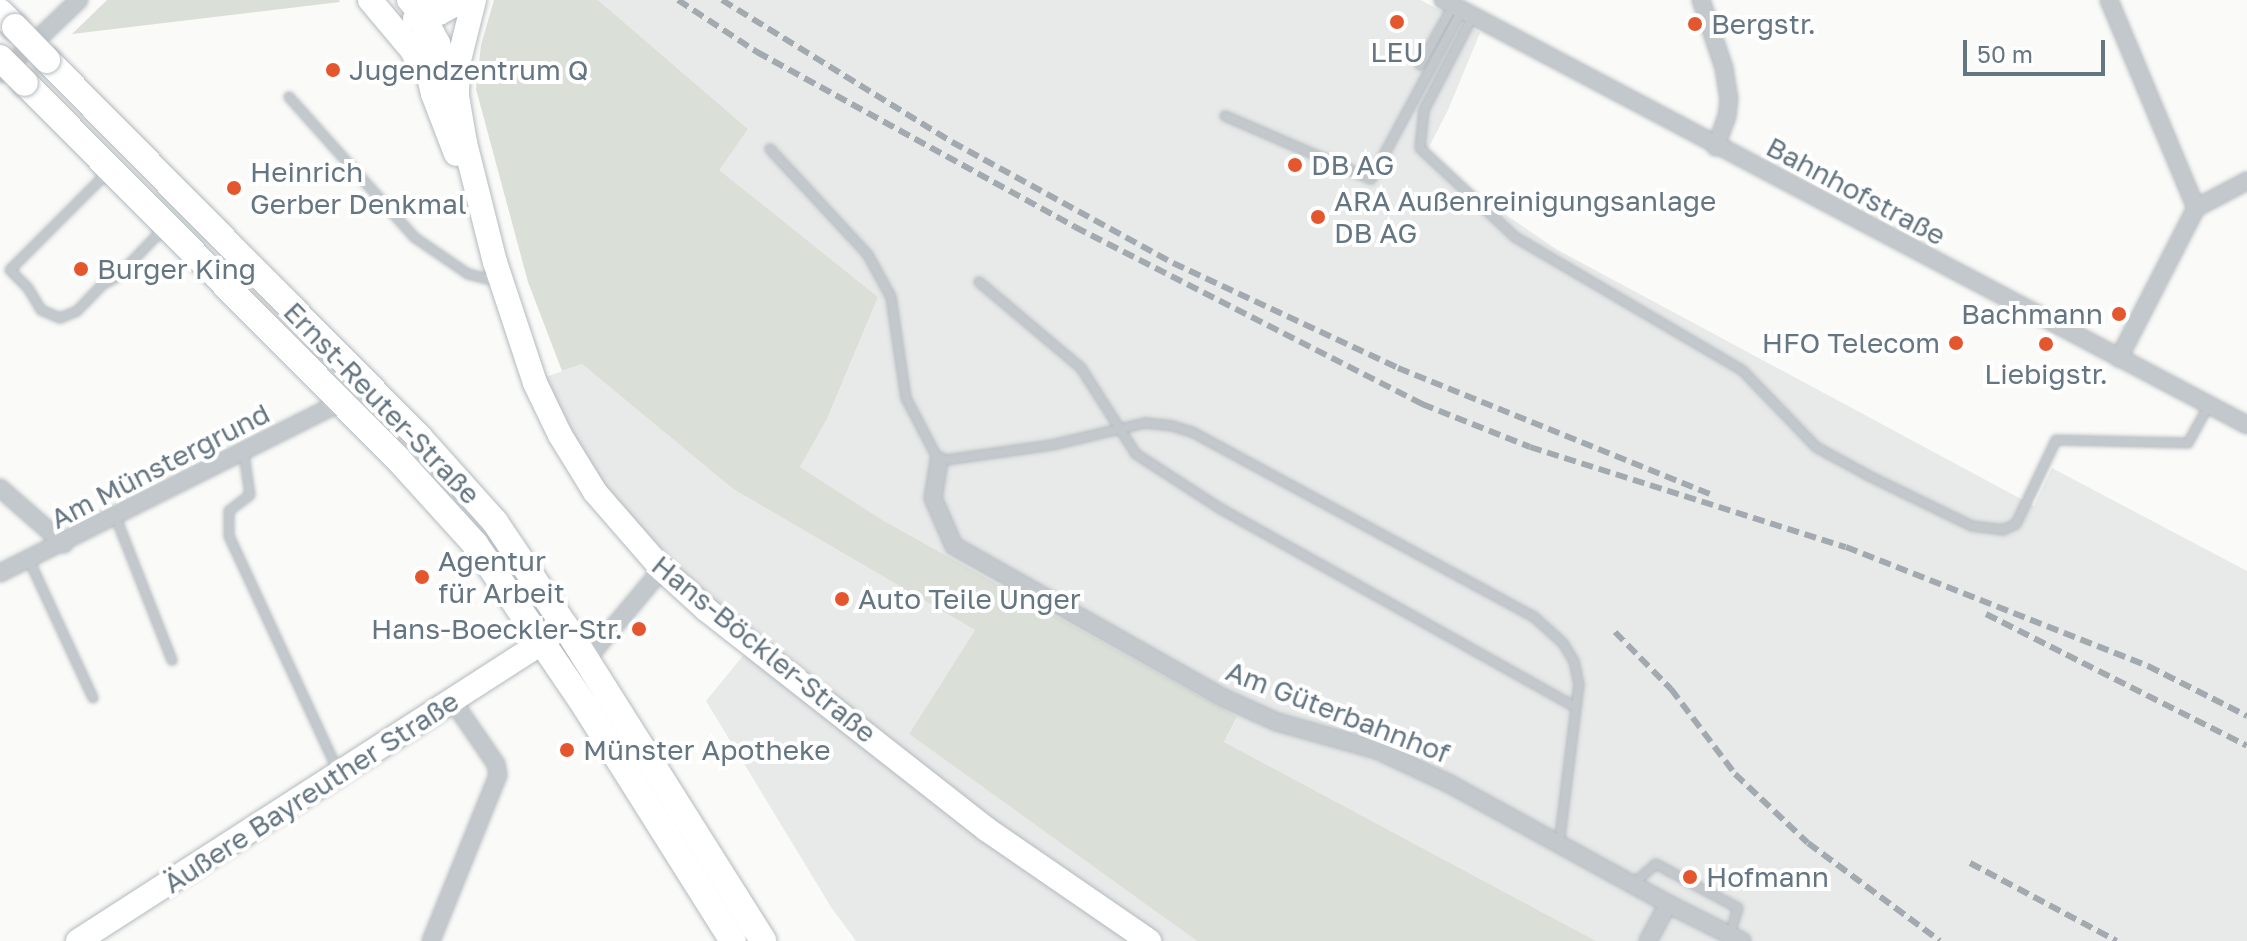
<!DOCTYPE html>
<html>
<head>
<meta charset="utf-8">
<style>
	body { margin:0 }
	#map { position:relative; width:2247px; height:941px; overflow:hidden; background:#fafaf8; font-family:"Golos Text",sans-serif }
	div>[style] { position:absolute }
	.built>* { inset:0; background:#e8e9e9 }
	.green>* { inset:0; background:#dadfd7 }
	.roads { filter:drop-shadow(0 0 2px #b3babf) drop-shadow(0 0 2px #b3babf) }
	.lane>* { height:8px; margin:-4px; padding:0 4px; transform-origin:4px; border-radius:4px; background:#c3c8cc }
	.street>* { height:16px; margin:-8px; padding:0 8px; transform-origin:8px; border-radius:8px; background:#c3c8cc }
	.secondary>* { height:24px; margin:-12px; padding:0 12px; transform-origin:12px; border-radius:12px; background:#fff }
	.primary>* { height:26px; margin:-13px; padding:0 13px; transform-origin:13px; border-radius:13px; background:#fff }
	.rail>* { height:6px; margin-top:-3px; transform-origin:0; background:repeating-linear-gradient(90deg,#a2aab0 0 12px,transparent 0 18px) }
	.bridges { filter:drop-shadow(0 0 2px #b5babe) drop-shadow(0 0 2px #b5babe) }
	.primary-bridge>* { height:26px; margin:-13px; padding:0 13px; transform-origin:13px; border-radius:13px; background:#fff }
	.dots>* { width:22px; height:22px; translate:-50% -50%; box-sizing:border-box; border:4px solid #fff; border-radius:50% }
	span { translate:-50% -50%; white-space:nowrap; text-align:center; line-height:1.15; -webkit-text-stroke:8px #fff; paint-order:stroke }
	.poi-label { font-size:28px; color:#657683 }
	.left { translate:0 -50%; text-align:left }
	.right { translate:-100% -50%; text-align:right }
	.street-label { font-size:28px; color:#657683 }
	.scale { position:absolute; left:1963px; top:40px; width:142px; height:36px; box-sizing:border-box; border:4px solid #657683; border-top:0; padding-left:10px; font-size:24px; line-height:28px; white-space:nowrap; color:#657683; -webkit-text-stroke:6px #fff; paint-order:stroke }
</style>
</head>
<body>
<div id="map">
	<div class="built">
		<div style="clip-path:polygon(598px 0,1421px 0,1480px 33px,1448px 110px,1426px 153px,1452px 178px,1556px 249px,2034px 506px,2052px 468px,2247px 571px,2247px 941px,1596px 941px,1224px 742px,1237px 718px,884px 521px,800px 467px,827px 419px,878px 297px,718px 170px,748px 129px)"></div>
		<div style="clip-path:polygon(582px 364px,733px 489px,975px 630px,909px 734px,1197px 941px,856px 941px,831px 907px,706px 701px,750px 647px,664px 574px,532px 382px)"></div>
	</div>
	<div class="green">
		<div style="clip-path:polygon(107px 0,339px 0,340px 2px,72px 34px)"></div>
		<div style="clip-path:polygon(494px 0,598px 0,748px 129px,719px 170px,878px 297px,827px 419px,800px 467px,884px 521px,1237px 717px,1224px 742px,1596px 941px,1197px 941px,909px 734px,975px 630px,733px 489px,582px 364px,562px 371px,528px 282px,476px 89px,481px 45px)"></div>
	</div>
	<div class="roads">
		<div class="lane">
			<div style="left:1473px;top:16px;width:106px;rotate:117.5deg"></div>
			<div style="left:1424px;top:110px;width:38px;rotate:96deg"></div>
			<div style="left:1420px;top:148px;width:130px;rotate:43.1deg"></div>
			<div style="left:1515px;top:237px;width:263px;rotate:30.4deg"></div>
			<div style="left:1742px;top:370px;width:107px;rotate:46.1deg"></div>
			<div style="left:1816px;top:447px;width:60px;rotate:28.7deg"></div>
			<div style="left:1869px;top:476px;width:114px;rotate:25.9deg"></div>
			<div style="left:1972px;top:526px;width:31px;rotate:7deg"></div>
			<div style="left:2003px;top:530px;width:14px;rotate:-25deg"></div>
			<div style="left:2016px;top:524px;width:93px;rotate:-64.5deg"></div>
			<div style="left:2056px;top:440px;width:132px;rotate:1.3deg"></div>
			<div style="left:2188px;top:443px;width:43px;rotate:-61.1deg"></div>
			<div style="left:1420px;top:65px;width:68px;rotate:-60.8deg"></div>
			<div style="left:289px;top:97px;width:188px;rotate:48.2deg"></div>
			<div style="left:414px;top:237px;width:65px;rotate:34.4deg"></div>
			<div style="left:468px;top:274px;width:30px;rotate:14deg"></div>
			<div style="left:1225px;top:116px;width:159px;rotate:23.3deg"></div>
			<div style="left:1371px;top:179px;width:192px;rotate:-61.7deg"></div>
			<div style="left:770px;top:149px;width:144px;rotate:47.2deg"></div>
			<div style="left:868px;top:255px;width:48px;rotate:61.3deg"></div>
			<div style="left:891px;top:297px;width:102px;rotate:81.6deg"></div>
			<div style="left:906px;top:398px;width:71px;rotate:62.4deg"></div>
			<div style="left:939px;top:461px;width:114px;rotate:-8.1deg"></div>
			<div style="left:1052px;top:445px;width:96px;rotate:-13.3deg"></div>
			<div style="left:1145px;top:423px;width:27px;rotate:6deg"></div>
			<div style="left:1172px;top:426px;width:21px;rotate:17deg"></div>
			<div style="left:1192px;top:432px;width:387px;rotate:28.4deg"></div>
			<div style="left:1533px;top:616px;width:40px;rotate:42deg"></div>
			<div style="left:1563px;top:643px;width:21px;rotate:59deg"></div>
			<div style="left:1574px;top:661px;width:24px;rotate:78deg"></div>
			<div style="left:1579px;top:684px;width:161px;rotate:97.1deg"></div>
			<div style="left:107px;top:173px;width:137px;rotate:135deg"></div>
			<div style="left:10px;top:270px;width:25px;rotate:45deg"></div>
			<div style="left:28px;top:288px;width:26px;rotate:59deg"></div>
			<div style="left:41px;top:310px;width:21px;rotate:23deg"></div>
			<div style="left:60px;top:318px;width:18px;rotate:-22deg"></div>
			<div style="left:77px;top:311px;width:36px;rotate:-46deg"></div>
			<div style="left:102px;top:285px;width:18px;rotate:-29deg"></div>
			<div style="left:118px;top:276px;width:66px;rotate:-46.2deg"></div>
			<div style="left:979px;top:282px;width:133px;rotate:40.1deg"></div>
			<div style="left:1081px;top:368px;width:102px;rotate:57.4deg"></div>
			<div style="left:1136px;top:454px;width:101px;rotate:32.9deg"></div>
			<div style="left:1221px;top:509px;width:406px;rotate:29.2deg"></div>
			<div style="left:244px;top:454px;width:41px;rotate:81.7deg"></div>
			<div style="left:250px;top:495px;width:26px;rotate:143deg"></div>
			<div style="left:229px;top:511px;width:25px;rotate:90deg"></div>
			<div style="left:229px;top:536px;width:257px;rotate:65.1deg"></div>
			<div style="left:116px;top:518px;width:153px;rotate:68.5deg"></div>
			<div style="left:29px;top:560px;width:152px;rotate:65.1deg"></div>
			<div style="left:1633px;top:884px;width:30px;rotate:-41deg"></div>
			<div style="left:1656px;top:864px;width:93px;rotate:28.2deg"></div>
			<div style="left:1738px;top:908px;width:27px;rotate:107deg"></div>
		</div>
		<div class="street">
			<div style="left:1443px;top:0;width:909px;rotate:27.86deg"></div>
			<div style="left:1701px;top:0;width:72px;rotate:71.3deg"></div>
			<div style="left:1724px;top:68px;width:30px;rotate:81deg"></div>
			<div style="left:1729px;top:98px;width:18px;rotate:96deg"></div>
			<div style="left:1727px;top:116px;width:33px;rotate:110deg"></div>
			<div style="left:2109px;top:0;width:225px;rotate:67.3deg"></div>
			<div style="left:2196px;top:208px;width:169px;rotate:117.2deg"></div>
			<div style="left:2px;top:73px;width:106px;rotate:-43.5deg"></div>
			<div style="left:2196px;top:208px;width:58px;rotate:-27.9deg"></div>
			<div style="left:939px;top:461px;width:37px;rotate:99deg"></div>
			<div style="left:933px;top:498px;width:52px;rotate:66.4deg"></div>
			<div style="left:954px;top:546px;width:310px;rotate:29.4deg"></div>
			<div style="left:1224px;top:698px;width:58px;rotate:24.4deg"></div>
			<div style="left:1277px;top:722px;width:104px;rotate:15.6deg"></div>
			<div style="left:1377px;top:750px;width:81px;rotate:25deg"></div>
			<div style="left:1450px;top:784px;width:249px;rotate:28.8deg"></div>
			<div style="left:1668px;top:904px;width:83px;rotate:26.6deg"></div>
			<div style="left:0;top:488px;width:85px;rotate:41.2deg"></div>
			<div style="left:0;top:573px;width:382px;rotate:-26.6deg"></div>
			<div style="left:586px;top:660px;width:119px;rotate:-50.1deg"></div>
			<div style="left:431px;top:941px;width:179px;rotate:-68deg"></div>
			<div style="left:498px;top:775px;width:11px;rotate:-100deg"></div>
			<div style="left:496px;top:764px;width:78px;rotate:-124.5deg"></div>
			<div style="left:1648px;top:941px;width:42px;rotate:-61.6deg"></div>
		</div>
		<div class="secondary">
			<div style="left:370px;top:0;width:65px;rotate:50deg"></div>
			<div style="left:412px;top:50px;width:20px;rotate:63deg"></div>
			<div style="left:409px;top:0;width:23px;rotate:49deg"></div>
			<div style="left:424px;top:17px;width:30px;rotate:62deg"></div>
			<div style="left:438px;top:43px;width:46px;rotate:73.5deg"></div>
			<div style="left:429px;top:0;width:18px;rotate:106deg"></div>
			<div style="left:424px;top:17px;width:34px;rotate:92deg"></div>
			<div style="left:423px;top:51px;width:44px;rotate:76.9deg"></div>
			<div style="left:433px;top:94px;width:64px;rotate:69deg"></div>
			<div style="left:474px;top:0;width:66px;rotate:104deg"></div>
			<div style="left:458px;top:64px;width:32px;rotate:92deg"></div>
			<div style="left:457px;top:96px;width:48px;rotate:80.3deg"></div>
			<div style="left:465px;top:143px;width:123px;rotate:75.9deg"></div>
			<div style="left:495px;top:262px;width:127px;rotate:71.7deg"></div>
			<div style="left:535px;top:383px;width:58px;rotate:64.3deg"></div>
			<div style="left:560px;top:435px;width:67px;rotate:58.4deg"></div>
			<div style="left:595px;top:492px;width:102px;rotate:49deg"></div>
			<div style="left:662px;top:569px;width:61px;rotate:42.3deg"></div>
			<div style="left:707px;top:610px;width:355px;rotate:38.1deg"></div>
			<div style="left:986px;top:829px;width:198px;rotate:34.5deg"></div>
			<div style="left:415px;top:19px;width:25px;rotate:-14deg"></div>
			<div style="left:439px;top:13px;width:27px;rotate:-28deg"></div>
			<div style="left:78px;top:941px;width:538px;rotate:-32.77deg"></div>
			<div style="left:530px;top:650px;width:23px;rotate:-34deg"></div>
			<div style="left:549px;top:637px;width:9px;rotate:-63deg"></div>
		</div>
		<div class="primary">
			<div style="left:0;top:12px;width:21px;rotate:45deg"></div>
			<div style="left:47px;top:60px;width:530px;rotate:45.38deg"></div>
			<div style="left:419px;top:437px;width:114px;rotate:48.2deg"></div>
			<div style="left:495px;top:522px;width:125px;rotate:56.1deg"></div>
			<div style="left:565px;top:626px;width:372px;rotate:57.8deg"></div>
			<div style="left:25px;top:83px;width:528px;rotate:45.23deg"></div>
			<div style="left:397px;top:458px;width:116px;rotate:47.8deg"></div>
			<div style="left:475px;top:544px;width:196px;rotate:55.8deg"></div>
			<div style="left:585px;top:706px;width:278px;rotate:57.8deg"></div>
		</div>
	</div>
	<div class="rail">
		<div style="left:678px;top:0;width:95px;rotate:33.4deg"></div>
		<div style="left:757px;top:52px;width:363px;rotate:28.8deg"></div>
		<div style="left:1075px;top:227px;width:390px;rotate:27deg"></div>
		<div style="left:1422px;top:404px;width:116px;rotate:21.7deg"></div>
		<div style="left:1530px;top:447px;width:331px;rotate:17.6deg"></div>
		<div style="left:1846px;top:547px;width:325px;rotate:21.5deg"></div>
		<div style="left:2148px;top:666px;width:111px;rotate:26.8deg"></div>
		<div style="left:722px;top:0;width:270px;rotate:31.7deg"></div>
		<div style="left:952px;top:142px;width:252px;rotate:28.7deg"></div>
		<div style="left:1173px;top:263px;width:248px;rotate:25deg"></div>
		<div style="left:1398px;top:368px;width:339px;rotate:22deg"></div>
		<div style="left:1986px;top:614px;width:292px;rotate:26.8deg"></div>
		<div style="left:1615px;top:632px;width:80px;rotate:45.5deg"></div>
		<div style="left:1671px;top:689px;width:106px;rotate:53deg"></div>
		<div style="left:1735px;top:774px;width:100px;rotate:43.4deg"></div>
		<div style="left:1808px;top:843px;width:164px;rotate:36.6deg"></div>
		<div style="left:1970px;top:863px;width:166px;rotate:28deg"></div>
	</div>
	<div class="bridges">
		<div class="primary-bridge">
			<div style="left:15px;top:27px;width:46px;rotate:45.9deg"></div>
			<div style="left:0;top:58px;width:35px;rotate:45deg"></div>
		</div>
	</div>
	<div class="dots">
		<div style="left:1397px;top:22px;background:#e4572e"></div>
		<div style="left:1695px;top:24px;background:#e4572e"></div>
		<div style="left:333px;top:70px;background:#e4572e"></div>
		<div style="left:1295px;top:165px;background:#e4572e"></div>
		<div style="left:234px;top:188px;background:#e4572e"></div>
		<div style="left:1318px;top:217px;background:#e4572e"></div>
		<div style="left:81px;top:269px;background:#e4572e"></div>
		<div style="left:2119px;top:314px;background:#e4572e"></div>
		<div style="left:1956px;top:343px;background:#e4572e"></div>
		<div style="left:2046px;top:344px;background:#e4572e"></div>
		<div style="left:422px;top:577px;background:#e4572e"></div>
		<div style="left:842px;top:599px;background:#e4572e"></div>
		<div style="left:639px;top:629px;background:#e4572e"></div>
		<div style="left:567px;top:750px;background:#e4572e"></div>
		<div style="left:1690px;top:877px;background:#e4572e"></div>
	</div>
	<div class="poi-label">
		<span class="left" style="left:1711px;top:24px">Bergstr.</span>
		<span style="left:1397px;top:52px">LEU</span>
		<span class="left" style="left:349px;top:70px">Jugendzentrum Q</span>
		<span class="left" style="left:1311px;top:165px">DB AG</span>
		<span class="left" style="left:250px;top:188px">Heinrich<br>Gerber Denkmal</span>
		<span class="left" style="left:1334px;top:217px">ARA Außenreinigungsanlage<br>DB AG</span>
		<span class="left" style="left:97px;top:269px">Burger King</span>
		<span class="right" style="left:2103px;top:314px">Bachmann</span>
		<span class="right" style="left:1940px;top:343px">HFO Telecom</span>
		<span style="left:2046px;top:374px">Liebigstr.</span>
		<span class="left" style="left:438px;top:577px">Agentur<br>für Arbeit</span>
		<span class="left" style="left:858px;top:599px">Auto Teile Unger</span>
		<span class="right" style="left:623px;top:629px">Hans-Boeckler-Str.</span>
		<span class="left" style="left:583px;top:750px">Münster Apotheke</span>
		<span class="left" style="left:1706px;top:877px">Hofmann</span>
	</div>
	<div class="street-label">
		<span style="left:1856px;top:191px;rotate:28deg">Bahnhofstraße</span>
		<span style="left:382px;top:403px;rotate:46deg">Ernst-Reuter-Straße</span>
		<span style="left:160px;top:466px;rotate:-27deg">Am Münstergrund</span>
		<span style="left:764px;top:649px;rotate:39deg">Hans-Böckler-Straße</span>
		<span style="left:1338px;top:712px;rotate:21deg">Am Güterbahnhof</span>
		<span style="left:311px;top:792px;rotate:-33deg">Äußere Bayreuther Straße</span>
	</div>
	<div class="scale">50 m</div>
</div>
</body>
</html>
